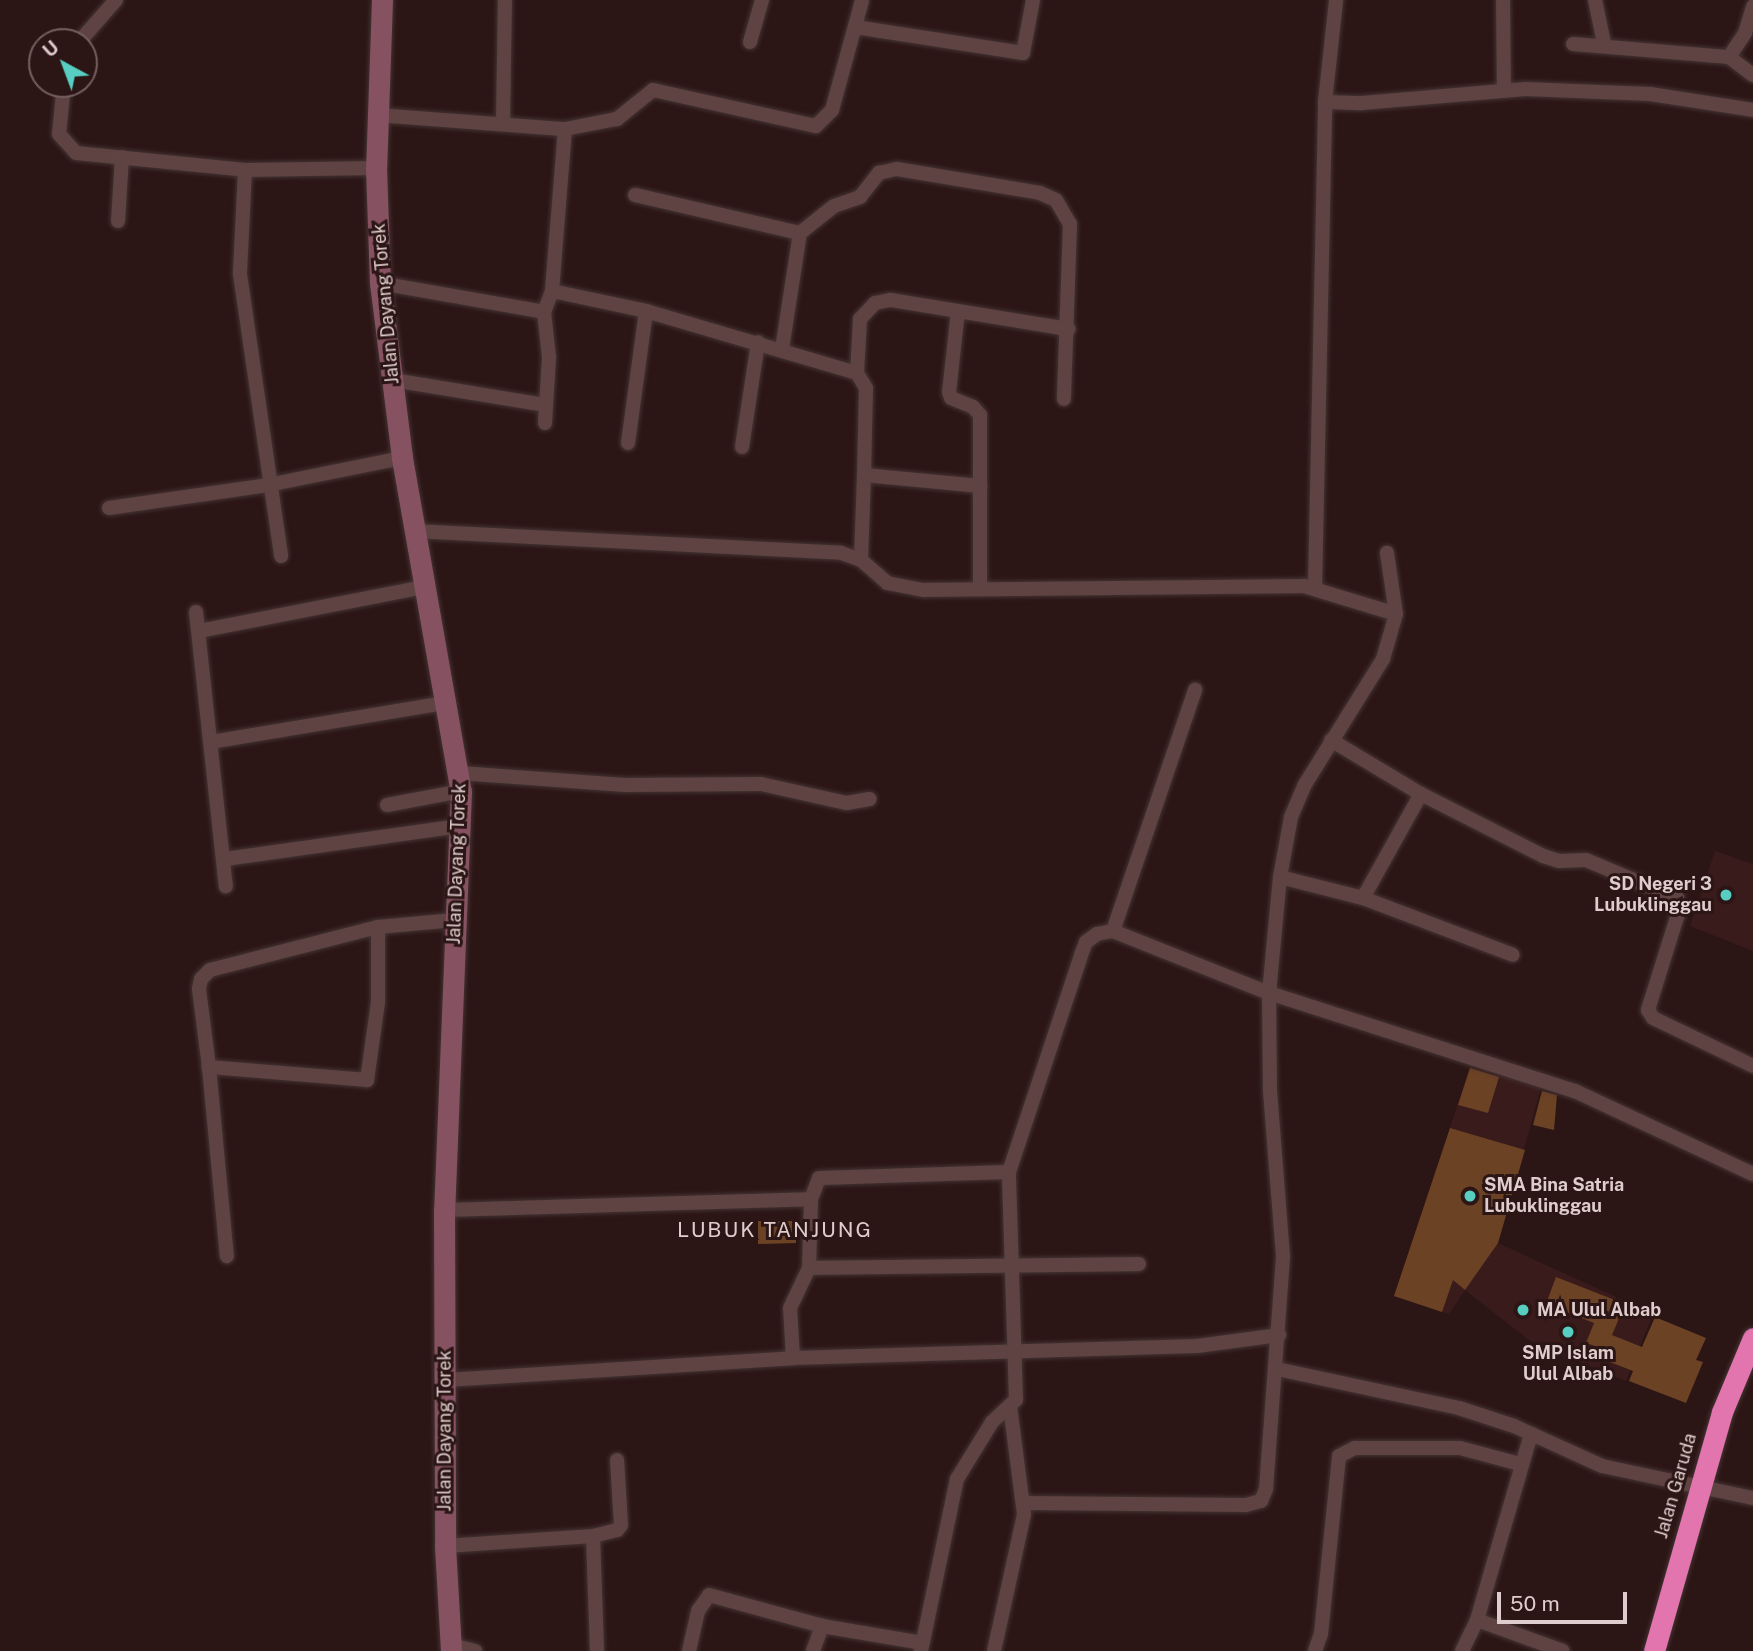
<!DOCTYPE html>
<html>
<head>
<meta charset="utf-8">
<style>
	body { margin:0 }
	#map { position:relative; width:1753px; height:1651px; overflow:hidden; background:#2c1615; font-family:"Public Sans",sans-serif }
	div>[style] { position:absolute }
	.built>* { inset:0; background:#391b1b }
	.building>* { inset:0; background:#6c4225 }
	.roads { filter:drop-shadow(0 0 2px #433) drop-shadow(0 0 2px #433) }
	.street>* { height:14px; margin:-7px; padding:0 7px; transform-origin:7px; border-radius:7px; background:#5e4342 }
	.secondary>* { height:21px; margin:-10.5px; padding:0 10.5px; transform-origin:10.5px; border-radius:10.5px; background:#865262 }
	.highway>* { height:21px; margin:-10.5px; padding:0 10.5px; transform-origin:10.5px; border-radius:10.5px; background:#e275ae }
	.dots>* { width:19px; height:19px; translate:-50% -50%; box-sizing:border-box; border:4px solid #2c1615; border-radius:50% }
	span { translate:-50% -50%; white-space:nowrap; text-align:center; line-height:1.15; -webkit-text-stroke:6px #2c1615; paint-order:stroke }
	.street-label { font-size:18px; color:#decdcc }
	.poi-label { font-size:18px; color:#decdcc; font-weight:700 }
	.right { translate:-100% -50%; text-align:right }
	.left { translate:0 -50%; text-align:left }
	.quarter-label { font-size:21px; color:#decdcc; letter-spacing:2px }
	.north { position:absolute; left:28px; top:28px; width:70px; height:70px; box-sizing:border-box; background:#2c1615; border:2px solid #735f5e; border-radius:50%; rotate:319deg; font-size:19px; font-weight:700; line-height:28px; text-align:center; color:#decdcc }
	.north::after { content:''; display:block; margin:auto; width:24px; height:32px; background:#57cec1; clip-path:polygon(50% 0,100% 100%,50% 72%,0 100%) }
	.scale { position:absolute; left:1497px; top:1592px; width:130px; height:32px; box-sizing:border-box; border:4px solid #decdcc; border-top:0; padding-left:9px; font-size:21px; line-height:24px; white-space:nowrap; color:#decdcc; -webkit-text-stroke:5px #2c1615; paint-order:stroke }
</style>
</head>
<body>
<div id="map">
	<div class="built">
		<div style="clip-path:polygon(1715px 851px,1753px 864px,1753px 951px,1690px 926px)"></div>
		<div style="clip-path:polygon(1471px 1064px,1541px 1088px,1498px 1243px,1653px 1314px,1626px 1381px,1530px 1341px,1465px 1290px,1449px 1314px,1394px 1296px)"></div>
	</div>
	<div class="building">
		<div style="clip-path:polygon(1470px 1068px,1499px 1077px,1488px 1113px,1458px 1105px)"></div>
		<div style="clip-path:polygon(1542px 1091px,1557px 1095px,1554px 1130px,1533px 1125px)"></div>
		<div style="clip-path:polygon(1450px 1128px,1525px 1150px,1498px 1243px,1465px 1290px,1453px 1280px,1442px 1312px,1394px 1296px)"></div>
		<div style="clip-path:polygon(758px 1221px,796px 1221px,796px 1243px,758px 1244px)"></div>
		<div style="clip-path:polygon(1556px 1277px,1625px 1304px,1612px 1335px,1642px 1347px,1655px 1317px,1706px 1338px,1696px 1360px,1703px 1362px,1686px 1403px,1629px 1381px,1633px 1371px,1597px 1357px,1601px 1348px,1586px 1343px,1594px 1323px,1546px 1304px)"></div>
	</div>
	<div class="roads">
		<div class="street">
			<div style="left:1503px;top:0;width:91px;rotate:89.4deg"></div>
			<div style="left:1595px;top:0;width:44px;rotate:78.2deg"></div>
			<div style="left:855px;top:27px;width:170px;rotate:8.8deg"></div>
			<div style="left:1023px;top:53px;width:54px;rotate:-79.3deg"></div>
			<div style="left:79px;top:42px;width:56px;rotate:-48.6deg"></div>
			<div style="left:750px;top:42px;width:44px;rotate:-74.1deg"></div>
			<div style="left:1573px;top:44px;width:157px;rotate:4.8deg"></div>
			<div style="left:1729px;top:57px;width:29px;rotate:-56deg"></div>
			<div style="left:1745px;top:33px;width:28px;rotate:-73deg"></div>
			<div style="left:1729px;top:57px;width:30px;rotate:37deg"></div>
			<div style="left:64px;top:84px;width:50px;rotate:95.7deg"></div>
			<div style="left:59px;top:134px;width:25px;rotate:48deg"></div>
			<div style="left:76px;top:153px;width:170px;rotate:5.7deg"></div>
			<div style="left:245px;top:170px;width:131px;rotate:-0.9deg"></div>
			<div style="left:1325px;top:102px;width:103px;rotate:-83.8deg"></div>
			<div style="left:377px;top:115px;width:189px;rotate:4.3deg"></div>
			<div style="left:565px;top:129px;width:53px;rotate:-10.9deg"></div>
			<div style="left:617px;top:119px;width:46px;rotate:-38.9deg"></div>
			<div style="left:653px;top:90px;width:167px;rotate:12.5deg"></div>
			<div style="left:816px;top:126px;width:23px;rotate:-45deg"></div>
			<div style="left:832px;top:110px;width:114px;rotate:-74.7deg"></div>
			<div style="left:503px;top:122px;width:122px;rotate:-89.1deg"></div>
			<div style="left:565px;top:129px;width:163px;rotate:94.6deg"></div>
			<div style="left:552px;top:291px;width:96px;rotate:12deg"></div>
			<div style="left:646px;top:311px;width:220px;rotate:16.4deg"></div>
			<div style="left:857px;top:373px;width:17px;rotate:59deg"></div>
			<div style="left:866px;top:388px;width:87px;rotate:91.3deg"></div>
			<div style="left:864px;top:475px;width:117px;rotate:5.4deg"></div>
			<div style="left:980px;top:486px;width:103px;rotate:90deg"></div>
			<div style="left:245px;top:170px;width:104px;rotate:92.8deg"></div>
			<div style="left:240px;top:274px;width:285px;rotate:81.7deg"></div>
			<div style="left:635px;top:195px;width:169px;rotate:13deg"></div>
			<div style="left:118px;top:221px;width:64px;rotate:-86.4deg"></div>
			<div style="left:380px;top:283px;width:167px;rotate:10deg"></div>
			<div style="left:958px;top:311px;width:81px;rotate:96.3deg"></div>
			<div style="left:949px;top:392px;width:6px;rotate:72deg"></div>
			<div style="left:951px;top:398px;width:24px;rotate:22deg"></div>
			<div style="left:973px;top:407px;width:11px;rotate:49deg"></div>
			<div style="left:980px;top:415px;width:71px;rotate:90deg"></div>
			<div style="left:782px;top:349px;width:117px;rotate:-81.2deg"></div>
			<div style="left:800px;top:233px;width:43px;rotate:-38.5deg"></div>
			<div style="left:834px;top:206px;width:28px;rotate:-19deg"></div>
			<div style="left:860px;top:197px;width:31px;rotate:-52deg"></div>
			<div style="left:879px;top:173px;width:18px;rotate:-13deg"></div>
			<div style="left:897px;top:169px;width:145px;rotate:9.5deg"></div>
			<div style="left:1040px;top:193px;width:17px;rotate:24deg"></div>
			<div style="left:1056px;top:200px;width:28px;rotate:60deg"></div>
			<div style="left:1070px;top:224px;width:175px;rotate:92deg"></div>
			<div style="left:857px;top:373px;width:54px;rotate:-86.8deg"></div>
			<div style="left:860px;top:319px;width:22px;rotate:-47deg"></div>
			<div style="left:875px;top:303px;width:16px;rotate:-11deg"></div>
			<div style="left:891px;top:300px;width:180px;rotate:9.3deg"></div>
			<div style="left:393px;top:380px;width:155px;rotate:9.3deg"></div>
			<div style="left:545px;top:423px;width:66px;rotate:-86.5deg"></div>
			<div style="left:549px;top:357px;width:45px;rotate:-96.3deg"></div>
			<div style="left:544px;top:312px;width:22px;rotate:-69deg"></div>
			<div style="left:628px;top:443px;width:133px;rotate:-82.2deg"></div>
			<div style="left:742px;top:447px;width:106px;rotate:-81.3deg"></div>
			<div style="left:109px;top:508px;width:161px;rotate:-8.2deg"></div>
			<div style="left:268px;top:485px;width:137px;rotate:-11.4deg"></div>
			<div style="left:414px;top:531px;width:428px;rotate:2.9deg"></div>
			<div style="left:841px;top:553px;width:21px;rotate:19deg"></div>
			<div style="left:861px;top:560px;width:35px;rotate:41deg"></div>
			<div style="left:887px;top:583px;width:38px;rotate:11deg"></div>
			<div style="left:924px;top:590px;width:380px;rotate:-0.6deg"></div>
			<div style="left:1304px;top:586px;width:96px;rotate:16.9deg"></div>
			<div style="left:861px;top:560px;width:85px;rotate:-88deg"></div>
			<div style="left:1315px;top:589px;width:487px;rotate:-88.8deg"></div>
			<div style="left:1325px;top:102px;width:37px;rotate:2deg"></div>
			<div style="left:1362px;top:103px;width:164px;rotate:-4.9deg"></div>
			<div style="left:1525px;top:89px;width:125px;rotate:2.3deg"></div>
			<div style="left:1650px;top:94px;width:104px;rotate:8.8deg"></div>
			<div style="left:196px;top:612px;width:276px;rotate:83.8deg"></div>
			<div style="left:199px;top:631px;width:228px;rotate:-11.1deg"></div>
			<div style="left:1331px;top:740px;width:105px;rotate:31deg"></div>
			<div style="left:1421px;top:794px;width:137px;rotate:26.9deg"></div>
			<div style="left:1543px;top:856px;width:17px;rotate:17deg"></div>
			<div style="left:1559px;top:861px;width:27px;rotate:-2deg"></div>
			<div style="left:1586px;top:860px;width:99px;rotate:22.7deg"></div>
			<div style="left:1677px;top:898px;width:16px;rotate:86deg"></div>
			<div style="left:1678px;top:914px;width:101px;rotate:107.4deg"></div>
			<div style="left:1648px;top:1010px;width:9px;rotate:58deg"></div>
			<div style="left:1653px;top:1018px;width:111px;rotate:25.6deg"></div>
			<div style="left:211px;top:742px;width:241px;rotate:-9.5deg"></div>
			<div style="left:460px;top:773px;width:165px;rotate:4.2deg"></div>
			<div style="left:625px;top:785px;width:136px;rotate:-0.4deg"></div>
			<div style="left:761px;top:784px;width:88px;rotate:12.5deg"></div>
			<div style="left:847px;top:803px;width:23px;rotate:-10deg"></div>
			<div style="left:387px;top:805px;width:75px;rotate:-10.7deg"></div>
			<div style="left:225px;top:859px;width:237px;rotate:-8deg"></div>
			<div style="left:1280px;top:877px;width:86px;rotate:14.2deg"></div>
			<div style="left:1363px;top:898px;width:160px;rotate:20.8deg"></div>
			<div style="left:1363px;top:898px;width:119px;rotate:-60.9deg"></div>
			<div style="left:378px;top:927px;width:75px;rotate:90deg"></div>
			<div style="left:378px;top:1002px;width:79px;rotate:98deg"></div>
			<div style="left:367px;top:1080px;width:159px;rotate:-175.3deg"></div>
			<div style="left:209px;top:1067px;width:79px;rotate:-97.3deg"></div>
			<div style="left:199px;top:989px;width:10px;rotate:-79deg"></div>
			<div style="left:201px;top:979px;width:13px;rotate:-45deg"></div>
			<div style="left:210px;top:970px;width:173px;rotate:-14.4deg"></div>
			<div style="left:378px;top:927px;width:77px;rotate:-5.2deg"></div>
			<div style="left:1113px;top:931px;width:255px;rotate:-71.2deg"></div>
			<div style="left:209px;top:1067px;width:190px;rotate:84.6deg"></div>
			<div style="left:444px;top:1210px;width:367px;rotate:-1.7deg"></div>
			<div style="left:809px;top:1268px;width:330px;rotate:-0.7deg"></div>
			<div style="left:793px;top:1358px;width:50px;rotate:-93.4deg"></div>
			<div style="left:790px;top:1308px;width:44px;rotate:-64.6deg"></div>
			<div style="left:809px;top:1268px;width:69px;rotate:-88.3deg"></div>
			<div style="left:811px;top:1199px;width:22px;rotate:-69deg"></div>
			<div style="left:819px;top:1178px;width:190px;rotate:-1.8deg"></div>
			<div style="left:1277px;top:1369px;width:186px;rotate:12.1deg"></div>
			<div style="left:1459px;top:1408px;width:58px;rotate:18.1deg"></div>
			<div style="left:1514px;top:1426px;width:97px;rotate:24.4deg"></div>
			<div style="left:1602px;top:1466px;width:154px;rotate:12deg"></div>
			<div style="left:445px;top:1380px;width:349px;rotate:-3.6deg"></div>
			<div style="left:793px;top:1358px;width:404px;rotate:-1.7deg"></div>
			<div style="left:1197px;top:1346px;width:83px;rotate:-7.6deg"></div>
			<div style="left:1024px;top:1503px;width:222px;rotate:0.5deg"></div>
			<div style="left:1246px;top:1505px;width:16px;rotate:-15deg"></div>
			<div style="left:1261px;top:1501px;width:13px;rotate:-67deg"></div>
			<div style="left:1266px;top:1489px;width:234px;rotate:-85.8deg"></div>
			<div style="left:1283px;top:1256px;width:168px;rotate:-94.5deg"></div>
			<div style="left:1270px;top:1089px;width:96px;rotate:-90.6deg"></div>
			<div style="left:1269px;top:993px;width:117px;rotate:-84.6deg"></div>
			<div style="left:1280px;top:877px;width:61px;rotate:-79.6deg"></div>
			<div style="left:1291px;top:817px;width:34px;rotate:-67deg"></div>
			<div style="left:1304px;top:786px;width:150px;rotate:-58.1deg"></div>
			<div style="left:1383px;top:659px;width:47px;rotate:-73.9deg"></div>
			<div style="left:1396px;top:614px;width:62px;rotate:-98.4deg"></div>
			<div style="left:593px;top:1536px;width:115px;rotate:88deg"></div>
			<div style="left:445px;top:1546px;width:148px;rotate:-3.9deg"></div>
			<div style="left:593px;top:1536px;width:25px;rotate:-14deg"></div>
			<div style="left:617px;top:1530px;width:6px;rotate:-51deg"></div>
			<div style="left:621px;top:1525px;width:65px;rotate:-93.5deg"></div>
			<div style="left:1477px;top:1620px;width:91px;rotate:19.8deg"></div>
			<div style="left:451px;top:1645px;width:25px;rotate:14deg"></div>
			<div style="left:689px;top:1651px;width:41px;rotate:-77.3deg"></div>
			<div style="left:698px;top:1611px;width:19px;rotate:-55deg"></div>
			<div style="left:709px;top:1595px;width:117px;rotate:15.3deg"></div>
			<div style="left:822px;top:1626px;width:102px;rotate:9.6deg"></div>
			<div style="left:813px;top:1651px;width:27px;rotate:-70deg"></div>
			<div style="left:921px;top:1651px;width:176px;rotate:-78.2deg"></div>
			<div style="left:957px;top:1479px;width:67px;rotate:-58.4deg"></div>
			<div style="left:992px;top:1422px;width:33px;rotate:-43deg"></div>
			<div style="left:1016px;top:1400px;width:228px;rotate:-91.8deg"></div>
			<div style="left:1009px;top:1172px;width:229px;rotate:-71.6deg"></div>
			<div style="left:1081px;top:955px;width:14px;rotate:-69deg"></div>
			<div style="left:1086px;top:942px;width:14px;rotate:-36deg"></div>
			<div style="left:1097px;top:934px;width:16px;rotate:-11deg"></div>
			<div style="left:1113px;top:931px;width:168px;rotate:21.7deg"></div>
			<div style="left:1269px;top:993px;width:321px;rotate:17.8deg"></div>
			<div style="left:1575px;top:1091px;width:196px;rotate:25deg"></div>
			<div style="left:994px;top:1651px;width:140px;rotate:-77.6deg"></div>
			<div style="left:1024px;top:1514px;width:109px;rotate:-97.4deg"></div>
			<div style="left:1315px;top:1651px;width:18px;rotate:-71deg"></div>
			<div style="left:1321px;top:1634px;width:179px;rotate:-84.2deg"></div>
			<div style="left:1339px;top:1456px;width:18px;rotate:-27deg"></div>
			<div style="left:1355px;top:1448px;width:105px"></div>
			<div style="left:1460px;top:1448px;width:62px;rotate:14.9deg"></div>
			<div style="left:1462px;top:1651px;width:34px;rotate:-64deg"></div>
			<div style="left:1477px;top:1620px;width:194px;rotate:-73.8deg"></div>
		</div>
		<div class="secondary">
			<div style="left:382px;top:0;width:168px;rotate:92deg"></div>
			<div style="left:376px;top:168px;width:115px;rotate:88deg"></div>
			<div style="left:380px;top:283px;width:176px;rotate:82.8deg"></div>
			<div style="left:402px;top:458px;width:338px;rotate:80deg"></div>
			<div style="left:461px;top:791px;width:419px;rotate:92.3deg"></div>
			<div style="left:444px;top:1210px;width:336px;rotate:89.8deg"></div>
			<div style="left:445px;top:1546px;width:105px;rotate:86.7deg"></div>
		</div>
		<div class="highway">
			<div style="left:1654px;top:1651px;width:248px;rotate:-74.1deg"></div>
			<div style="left:1722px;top:1412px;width:80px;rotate:-67.3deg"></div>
		</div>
	</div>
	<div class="dots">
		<div style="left:1726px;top:895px;background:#57cec1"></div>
		<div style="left:1470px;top:1196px;background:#57cec1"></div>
		<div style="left:1523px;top:1310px;background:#57cec1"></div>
		<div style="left:1568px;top:1332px;background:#57cec1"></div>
	</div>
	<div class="street-label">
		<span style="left:386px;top:304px;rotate:-95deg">Jalan Dayang Torek</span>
		<span style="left:457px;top:864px;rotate:-88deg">Jalan Dayang Torek</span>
		<span style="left:445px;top:1431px;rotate:-90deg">Jalan Dayang Torek</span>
		<span style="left:1676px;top:1486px;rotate:-74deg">Jalan Garuda</span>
	</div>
	<div class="poi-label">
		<span class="right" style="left:1712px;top:895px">SD Negeri 3<br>Lubuklinggau</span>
		<span class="left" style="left:1484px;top:1196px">SMA Bina Satria<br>Lubuklinggau</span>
		<span class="left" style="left:1537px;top:1310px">MA Ulul Albab</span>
		<span style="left:1568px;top:1364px">SMP Islam<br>Ulul Albab</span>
	</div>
	<div class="quarter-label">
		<span style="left:775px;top:1230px">LUBUK TANJUNG</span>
	</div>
	<div class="north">U</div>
	<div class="scale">50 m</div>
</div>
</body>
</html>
